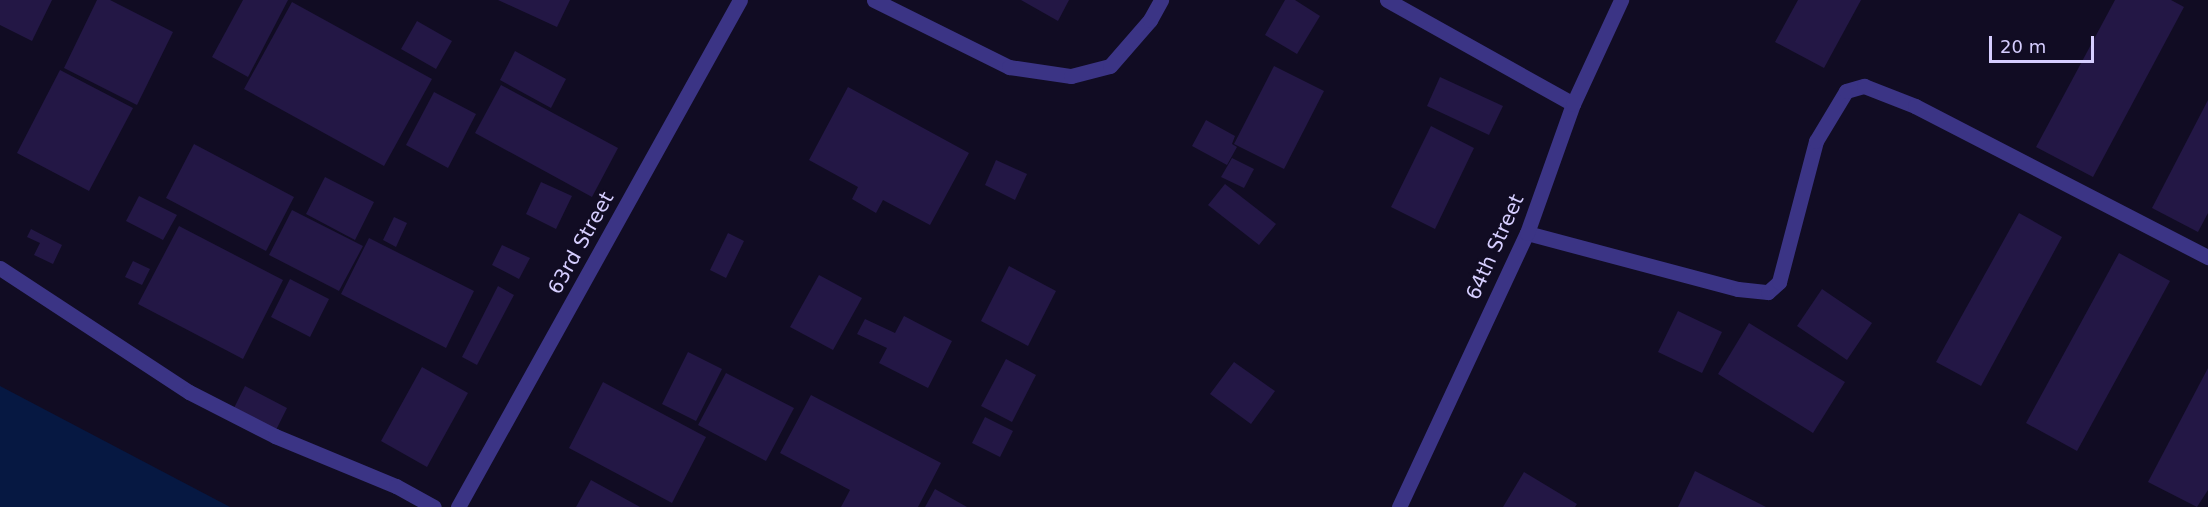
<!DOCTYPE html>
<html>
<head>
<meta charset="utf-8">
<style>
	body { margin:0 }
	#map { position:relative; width:2208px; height:507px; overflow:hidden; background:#110c23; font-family:"DejaVu Sans",sans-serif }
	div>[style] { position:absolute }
	.water>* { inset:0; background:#061842 }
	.building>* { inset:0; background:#231745 }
	.service>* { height:15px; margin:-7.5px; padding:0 7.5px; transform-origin:7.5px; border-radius:7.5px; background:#3b3485 }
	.minor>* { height:15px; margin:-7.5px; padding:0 7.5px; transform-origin:7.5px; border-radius:7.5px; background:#3b3485 }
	span { translate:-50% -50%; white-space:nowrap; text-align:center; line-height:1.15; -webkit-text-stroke:4.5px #110c23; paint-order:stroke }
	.street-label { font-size:20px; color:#d6ceff }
	.scale { position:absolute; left:1989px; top:36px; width:105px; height:27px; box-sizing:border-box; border:3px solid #d6ceff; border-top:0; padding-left:8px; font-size:18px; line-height:21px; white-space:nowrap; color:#d6ceff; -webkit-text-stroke:4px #110c23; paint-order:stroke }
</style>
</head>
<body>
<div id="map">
	<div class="water">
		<div style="clip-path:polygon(0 386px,230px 507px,0 507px)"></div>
	</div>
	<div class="building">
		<div style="clip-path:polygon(0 0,52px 0,32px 41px,0 25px)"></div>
		<div style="clip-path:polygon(97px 0,110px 0,173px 32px,137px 105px,64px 68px)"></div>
		<div style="clip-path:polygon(243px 0,288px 0,248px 77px,212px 57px)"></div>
		<div style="clip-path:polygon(498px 0,570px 0,557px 27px)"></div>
		<div style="clip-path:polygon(1021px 0,1069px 0,1058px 21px)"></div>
		<div style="clip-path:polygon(1285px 0,1295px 0,1320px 16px,1297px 54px,1265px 35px)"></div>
		<div style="clip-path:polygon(1798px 0,1861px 0,1824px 68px,1775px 42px)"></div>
		<div style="clip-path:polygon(2115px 0,2171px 0,2184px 7px,2093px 177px,2036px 147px)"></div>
		<div style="clip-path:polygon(292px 2px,432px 79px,384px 166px,244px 89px)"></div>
		<div style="clip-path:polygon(417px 21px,452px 41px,436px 69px,401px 49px)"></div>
		<div style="clip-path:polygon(515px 51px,566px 79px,551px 108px,500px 80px)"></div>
		<div style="clip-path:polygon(1274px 66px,1324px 91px,1284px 169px,1234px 144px)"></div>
		<div style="clip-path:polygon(60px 70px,133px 108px,89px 191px,17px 153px)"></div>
		<div style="clip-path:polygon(1440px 77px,1503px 106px,1489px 135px,1427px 106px)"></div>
		<div style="clip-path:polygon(501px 85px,618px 148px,592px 197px,475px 133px)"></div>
		<div style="clip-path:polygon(848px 87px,969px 153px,930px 225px,883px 200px,876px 213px,852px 199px,858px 187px,809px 160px)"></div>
		<div style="clip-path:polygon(434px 92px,476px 114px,448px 168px,406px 145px)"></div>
		<div style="clip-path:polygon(2208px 100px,2208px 213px,2198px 232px,2152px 208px)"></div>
		<div style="clip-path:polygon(1206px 120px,1235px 136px,1232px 144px,1237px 147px,1227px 165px,1192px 146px)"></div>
		<div style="clip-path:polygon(1431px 126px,1474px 148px,1435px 229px,1391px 207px)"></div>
		<div style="clip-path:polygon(194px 144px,294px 197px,266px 251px,166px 198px)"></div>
		<div style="clip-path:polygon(1232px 158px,1254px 169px,1244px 188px,1221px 177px)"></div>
		<div style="clip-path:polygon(996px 160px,1027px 174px,1015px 200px,985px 185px)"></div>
		<div style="clip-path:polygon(325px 177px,374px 202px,355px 240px,306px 214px)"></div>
		<div style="clip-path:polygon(541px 182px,572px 196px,556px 229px,526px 214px)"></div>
		<div style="clip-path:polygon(1225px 184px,1276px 224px,1259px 245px,1208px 205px)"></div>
		<div style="clip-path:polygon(139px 196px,177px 215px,163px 240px,126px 221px)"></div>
		<div style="clip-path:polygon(292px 210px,363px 246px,339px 291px,269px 255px)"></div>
		<div style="clip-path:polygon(2019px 213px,2062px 237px,1981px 386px,1936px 362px)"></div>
		<div style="clip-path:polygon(394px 217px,407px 223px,396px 247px,383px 240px)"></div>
		<div style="clip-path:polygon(179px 226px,283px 280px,243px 359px,138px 304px)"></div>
		<div style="clip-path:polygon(31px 229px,62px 245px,53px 264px,34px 255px,40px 243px,27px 237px)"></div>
		<div style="clip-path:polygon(728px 233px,744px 241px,726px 278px,710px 270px)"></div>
		<div style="clip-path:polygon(369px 238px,474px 291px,446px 348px,341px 294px)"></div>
		<div style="clip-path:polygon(502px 245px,530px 258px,519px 279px,492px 265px)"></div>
		<div style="clip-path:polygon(2119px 253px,2170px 281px,2077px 451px,2026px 423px)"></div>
		<div style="clip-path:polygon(133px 261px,150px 269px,142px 285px,125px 277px)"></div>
		<div style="clip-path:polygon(1009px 266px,1056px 291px,1028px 346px,981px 321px)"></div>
		<div style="clip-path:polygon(819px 275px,862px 298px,833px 350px,790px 327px)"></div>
		<div style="clip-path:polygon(290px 279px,329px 299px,310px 337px,271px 317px)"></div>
		<div style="clip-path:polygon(498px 286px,514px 295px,477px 365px,462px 357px)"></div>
		<div style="clip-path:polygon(1822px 289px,1872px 323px,1847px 360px,1797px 326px)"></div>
		<div style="clip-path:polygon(1678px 311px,1722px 332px,1702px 373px,1658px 352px)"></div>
		<div style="clip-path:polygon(904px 316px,952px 341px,928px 388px,879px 363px,887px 348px,857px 334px,865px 319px,895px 333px)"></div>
		<div style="clip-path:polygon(1749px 323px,1845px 382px,1813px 433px,1718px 374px)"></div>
		<div style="clip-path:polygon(688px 352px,722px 369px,696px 421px,662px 404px)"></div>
		<div style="clip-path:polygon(1006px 359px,1036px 375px,1012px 422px,981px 406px)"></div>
		<div style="clip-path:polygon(1234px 362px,1275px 391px,1251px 424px,1210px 394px)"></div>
		<div style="clip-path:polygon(422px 367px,468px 393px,427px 467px,381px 441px)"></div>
		<div style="clip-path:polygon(2208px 368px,2208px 490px,2197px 507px,2148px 482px)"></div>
		<div style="clip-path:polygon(726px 373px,794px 408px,766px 461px,698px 425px)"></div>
		<div style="clip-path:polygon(603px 382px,706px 437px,672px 503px,569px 448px)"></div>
		<div style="clip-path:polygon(245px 386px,287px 408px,275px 432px,233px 410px)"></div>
		<div style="clip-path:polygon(811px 395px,941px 463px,918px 507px,841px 507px,850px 490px,780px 453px)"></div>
		<div style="clip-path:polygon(985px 417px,1013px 431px,1000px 457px,972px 443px)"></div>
		<div style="clip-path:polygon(1695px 471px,1766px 507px,1678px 507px)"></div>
		<div style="clip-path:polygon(1524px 472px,1577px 504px,1575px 507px,1503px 507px)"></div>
		<div style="clip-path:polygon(591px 480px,640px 507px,576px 507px)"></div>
		<div style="clip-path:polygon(935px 489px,967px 507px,925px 507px)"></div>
	</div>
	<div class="service">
		<div style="left:874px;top:0;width:151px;rotate:26.4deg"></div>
		<div style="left:1009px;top:67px;width:63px;rotate:8.3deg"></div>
		<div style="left:1071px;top:76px;width:40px;rotate:-14.4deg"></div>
		<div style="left:1110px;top:66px;width:61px;rotate:-49deg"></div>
		<div style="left:1150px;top:20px;width:23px;rotate:-61deg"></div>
		<div style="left:1387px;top:0;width:213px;rotate:29.2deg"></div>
		<div style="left:1527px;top:233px;width:218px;rotate:14.9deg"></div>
		<div style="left:1738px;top:289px;width:30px;rotate:6deg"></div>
		<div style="left:1768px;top:292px;width:15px;rotate:-42deg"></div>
		<div style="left:1779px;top:282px;width:146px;rotate:-75.3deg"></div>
		<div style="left:1816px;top:141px;width:58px;rotate:-59deg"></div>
		<div style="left:1846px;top:91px;width:19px;rotate:-16deg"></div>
		<div style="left:1864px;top:86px;width:55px;rotate:21.4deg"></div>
		<div style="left:1915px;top:106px;width:330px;rotate:27.3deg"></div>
	</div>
	<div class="minor">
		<div style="left:0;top:268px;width:226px;rotate:33.3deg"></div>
		<div style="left:189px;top:392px;width:97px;rotate:27.1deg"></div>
		<div style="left:275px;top:436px;width:131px;rotate:22.5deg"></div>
		<div style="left:396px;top:486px;width:43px;rotate:28.9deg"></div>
		<div style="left:458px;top:507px;width:580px;rotate:-60.92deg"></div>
		<div style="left:1399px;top:507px;width:302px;rotate:-65deg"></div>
		<div style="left:1527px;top:233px;width:137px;rotate:-70.4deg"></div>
		<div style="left:1573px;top:104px;width:115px;rotate:-65.2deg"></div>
	</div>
	<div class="street-label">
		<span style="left:581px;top:243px;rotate:-61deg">63rd Street</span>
		<span style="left:1495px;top:247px;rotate:-66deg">64th Street</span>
	</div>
	<div class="scale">20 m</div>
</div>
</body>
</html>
